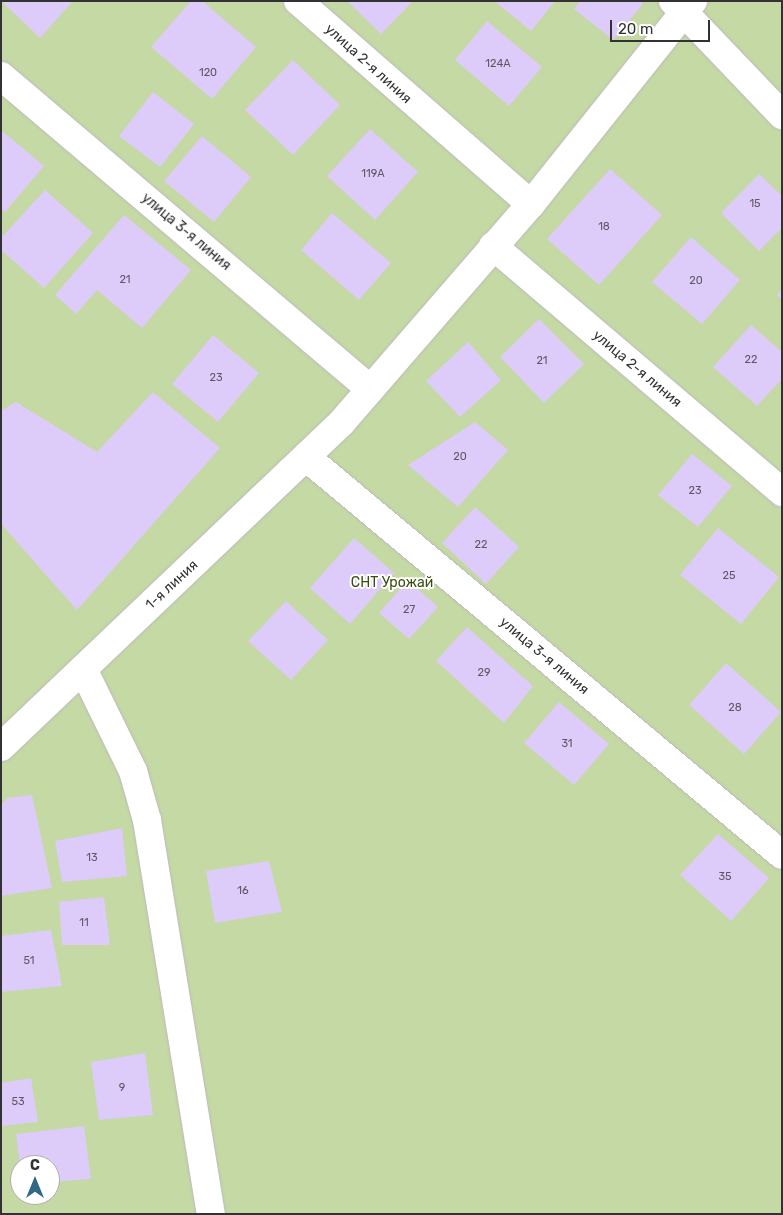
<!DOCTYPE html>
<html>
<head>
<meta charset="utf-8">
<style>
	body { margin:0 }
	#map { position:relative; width:783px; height:1215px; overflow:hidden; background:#fcfaff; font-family:Rubik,sans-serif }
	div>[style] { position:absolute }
	.green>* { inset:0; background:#c4d9a3 }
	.building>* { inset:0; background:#ddcbf9 }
	.roads { filter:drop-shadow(0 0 1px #bcb9c0) drop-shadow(0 0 1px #bcb9c0) }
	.minor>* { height:28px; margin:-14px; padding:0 14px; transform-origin:14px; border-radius:14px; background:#fff }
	span { translate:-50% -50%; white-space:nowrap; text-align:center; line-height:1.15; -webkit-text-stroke:4px #fff; paint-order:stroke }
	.number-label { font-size:11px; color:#5d5865 }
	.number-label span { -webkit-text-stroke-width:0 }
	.street-label { font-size:14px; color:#323134 }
	.park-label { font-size:14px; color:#3a4d0e }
	.frame { position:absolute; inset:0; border:2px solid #323134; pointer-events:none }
	.north { position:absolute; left:10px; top:1155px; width:50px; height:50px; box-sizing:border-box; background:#fff; border:1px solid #adadae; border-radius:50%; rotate:0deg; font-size:14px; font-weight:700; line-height:20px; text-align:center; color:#323134 }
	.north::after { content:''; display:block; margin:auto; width:18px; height:22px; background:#316883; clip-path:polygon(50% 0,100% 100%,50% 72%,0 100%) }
	.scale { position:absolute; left:610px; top:20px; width:100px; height:22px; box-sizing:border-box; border:2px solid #323134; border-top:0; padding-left:6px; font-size:15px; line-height:18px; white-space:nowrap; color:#323134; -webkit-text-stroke:4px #fff; paint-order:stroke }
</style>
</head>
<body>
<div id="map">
	<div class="green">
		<div style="clip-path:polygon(evenodd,1px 1px,782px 1px,782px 1214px,1px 1214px,1px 1px,20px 1165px,50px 1165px,50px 1195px,20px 1195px,20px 1165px)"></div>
	</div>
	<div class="building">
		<div style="clip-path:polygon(1px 1px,73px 1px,40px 38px)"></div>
		<div style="clip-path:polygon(191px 1px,202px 1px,256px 47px,212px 99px,151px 47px)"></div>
		<div style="clip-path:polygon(347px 1px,413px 1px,381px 34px)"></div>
		<div style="clip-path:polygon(494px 1px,555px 1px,531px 31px)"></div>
		<div style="clip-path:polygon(580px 1px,640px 1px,643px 4px,613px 40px,574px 9px)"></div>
		<div style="clip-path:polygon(487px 21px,542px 67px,509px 106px,455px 60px)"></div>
		<div style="clip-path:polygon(293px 60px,340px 105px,293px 155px,245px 110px)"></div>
		<div style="clip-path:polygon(153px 92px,194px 124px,160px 167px,119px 136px)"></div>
		<div style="clip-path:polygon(370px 129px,418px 172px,375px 220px,327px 176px)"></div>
		<div style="clip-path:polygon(1px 130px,44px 166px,5px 212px,1px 209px)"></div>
		<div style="clip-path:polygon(202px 136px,251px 177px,214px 222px,164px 181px)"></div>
		<div style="clip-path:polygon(610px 169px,662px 215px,599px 285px,547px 239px)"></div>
		<div style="clip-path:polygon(759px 174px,782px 196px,782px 228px,759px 251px,721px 213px)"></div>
		<div style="clip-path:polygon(45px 190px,93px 233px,44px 288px,1px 250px,1px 238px)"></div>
		<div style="clip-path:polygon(332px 213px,391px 263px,359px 300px,301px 250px)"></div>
		<div style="clip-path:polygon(124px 215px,191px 270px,142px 328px,97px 290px,76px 314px,55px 295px)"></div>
		<div style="clip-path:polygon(691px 237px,740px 280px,702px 324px,652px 282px)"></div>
		<div style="clip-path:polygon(782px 289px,782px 300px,777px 295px)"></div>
		<div style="clip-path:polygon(539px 319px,584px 364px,544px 403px,500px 357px)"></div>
		<div style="clip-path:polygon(751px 325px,782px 352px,782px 379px,757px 406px,713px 367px)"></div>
		<div style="clip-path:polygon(213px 335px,259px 373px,218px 422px,172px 384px)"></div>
		<div style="clip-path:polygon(468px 342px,501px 380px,460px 417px,426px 381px)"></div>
		<div style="clip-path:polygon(153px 392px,220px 448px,77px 610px,1px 524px,1px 411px,16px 402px,97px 452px)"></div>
		<div style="clip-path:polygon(475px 422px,508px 450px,458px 507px,408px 465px)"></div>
		<div style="clip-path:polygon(692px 454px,732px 486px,698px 527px,658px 495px)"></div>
		<div style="clip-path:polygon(475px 507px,519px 547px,486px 584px,442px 543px)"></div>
		<div style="clip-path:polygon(718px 528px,779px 577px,741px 624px,680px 575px)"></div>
		<div style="clip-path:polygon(354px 538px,394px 573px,350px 624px,310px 588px)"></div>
		<div style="clip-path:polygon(408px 580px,438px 607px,409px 639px,379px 613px)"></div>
		<div style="clip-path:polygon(286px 601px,328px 640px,291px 680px,248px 641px)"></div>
		<div style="clip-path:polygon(467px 627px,533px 686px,504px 723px,436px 661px)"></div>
		<div style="clip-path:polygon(726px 663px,781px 712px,744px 754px,689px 705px)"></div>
		<div style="clip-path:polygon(559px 702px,609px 744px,574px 785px,524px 743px)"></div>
		<div style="clip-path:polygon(32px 795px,52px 888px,1px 896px,1px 806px,7px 798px)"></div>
		<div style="clip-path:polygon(122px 828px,127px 876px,62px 882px,55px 841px)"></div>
		<div style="clip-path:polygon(718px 834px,769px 878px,731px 921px,680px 875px)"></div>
		<div style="clip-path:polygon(269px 861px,282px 912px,215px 923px,206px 871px)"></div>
		<div style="clip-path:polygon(104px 897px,110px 945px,62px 945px,59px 902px)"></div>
		<div style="clip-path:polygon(51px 930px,62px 986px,1px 992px,1px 936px)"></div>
		<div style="clip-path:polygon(145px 1053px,153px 1115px,99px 1120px,91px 1062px)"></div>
		<div style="clip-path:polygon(31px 1078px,38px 1122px,1px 1126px,1px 1083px)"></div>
		<div style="clip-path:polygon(84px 1126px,91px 1179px,50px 1182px,50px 1165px,20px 1165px,16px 1134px)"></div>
	</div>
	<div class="roads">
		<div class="minor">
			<div style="left:298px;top:1px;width:309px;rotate:41.1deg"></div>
			<div style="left:673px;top:1px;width:158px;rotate:46.3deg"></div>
			<div style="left:1px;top:76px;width:484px;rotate:40.3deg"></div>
			<div style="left:493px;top:246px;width:380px;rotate:40.4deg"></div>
			<div style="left:306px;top:457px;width:620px;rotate:39.9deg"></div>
			<div style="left:83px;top:669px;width:114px;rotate:63.9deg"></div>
			<div style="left:133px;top:771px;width:51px;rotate:74.1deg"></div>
			<div style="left:147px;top:820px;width:399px;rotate:80.8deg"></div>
			<div style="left:1px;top:747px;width:471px;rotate:-43.6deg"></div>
			<div style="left:342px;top:422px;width:289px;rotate:-49.1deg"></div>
			<div style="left:531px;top:204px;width:260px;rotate:-51.4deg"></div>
		</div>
	</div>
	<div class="number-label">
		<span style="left:498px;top:64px">124А</span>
		<span style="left:208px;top:73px">120</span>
		<span style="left:373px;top:174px">119А</span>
		<span style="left:755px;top:204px">15</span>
		<span style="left:604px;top:227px">18</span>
		<span style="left:125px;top:280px">21</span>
		<span style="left:696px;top:281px">20</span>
		<span style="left:751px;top:360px">22</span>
		<span style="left:542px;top:361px">21</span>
		<span style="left:216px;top:378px">23</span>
		<span style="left:460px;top:457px">20</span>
		<span style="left:695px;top:491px">23</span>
		<span style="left:481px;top:545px">22</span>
		<span style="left:729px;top:576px">25</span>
		<span style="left:409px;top:610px">27</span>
		<span style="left:484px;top:673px">29</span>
		<span style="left:735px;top:708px">28</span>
		<span style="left:567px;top:744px">31</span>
		<span style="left:92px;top:858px">13</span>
		<span style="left:725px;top:877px">35</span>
		<span style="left:243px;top:891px">16</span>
		<span style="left:84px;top:923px">11</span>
		<span style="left:29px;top:961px">51</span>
		<span style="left:122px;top:1088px">9</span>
		<span style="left:18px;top:1102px">53</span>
	</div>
	<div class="street-label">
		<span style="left:368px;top:64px;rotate:42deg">улица 2-я линия</span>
		<span style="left:186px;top:232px;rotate:40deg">улица 3-я линия</span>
		<span style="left:637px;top:369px;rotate:40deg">улица 2-я линия</span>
		<span style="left:172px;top:585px;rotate:-43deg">1-я линия</span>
		<span style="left:544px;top:656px;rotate:40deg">улица 3-я линия</span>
	</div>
	<div class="park-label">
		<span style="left:392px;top:583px">СНТ Урожай</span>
	</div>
	<div class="frame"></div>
	<div class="north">С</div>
	<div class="scale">20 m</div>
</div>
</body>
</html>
